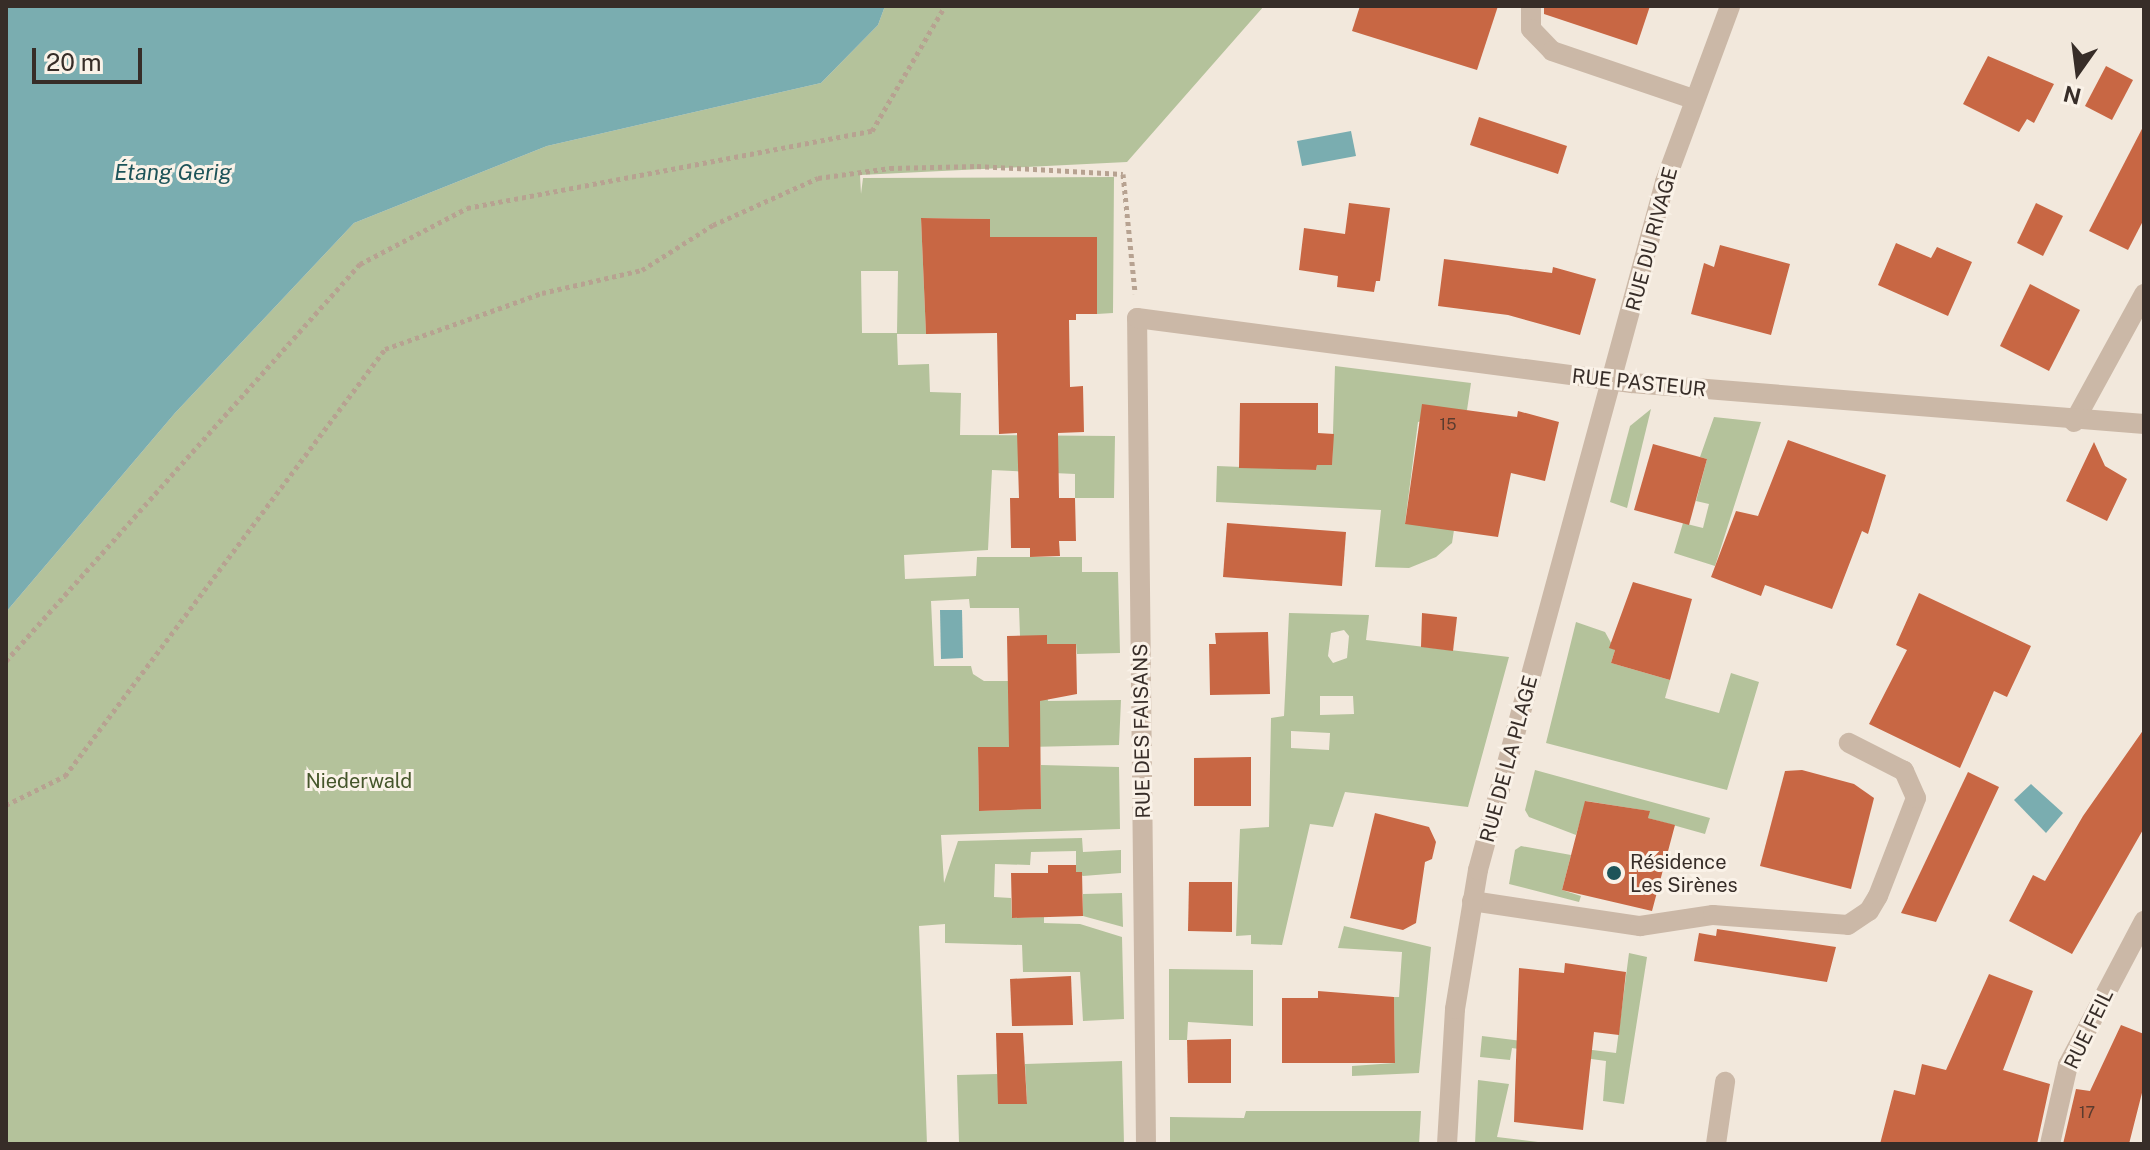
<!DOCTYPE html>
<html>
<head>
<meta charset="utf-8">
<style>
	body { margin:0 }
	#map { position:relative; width:2150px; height:1150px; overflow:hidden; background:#f2e8dc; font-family:"Public Sans",sans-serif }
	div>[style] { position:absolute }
	.green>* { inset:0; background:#b4c29b }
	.water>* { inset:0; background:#7aadb0 }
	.building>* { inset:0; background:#c86744 }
	.path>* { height:5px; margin-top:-2.5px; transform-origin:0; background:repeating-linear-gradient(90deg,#b7a291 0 4px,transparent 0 8px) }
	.service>* { height:20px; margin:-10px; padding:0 10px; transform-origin:10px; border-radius:10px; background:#cbb8a7 }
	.minor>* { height:20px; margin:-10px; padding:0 10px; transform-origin:10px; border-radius:10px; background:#cbb8a7 }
	.dots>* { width:22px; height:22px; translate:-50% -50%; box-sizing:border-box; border:4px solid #faf2e8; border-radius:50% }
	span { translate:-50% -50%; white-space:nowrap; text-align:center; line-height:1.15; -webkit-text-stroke:6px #faf2e8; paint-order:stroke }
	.number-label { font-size:16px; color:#5b3c2f }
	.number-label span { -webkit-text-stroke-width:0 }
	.street-label { font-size:20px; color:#372d28 }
	.park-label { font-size:20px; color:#45562b }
	.poi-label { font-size:20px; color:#372d28 }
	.left { translate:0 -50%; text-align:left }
	.water-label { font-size:22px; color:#1d5459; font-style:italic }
	.frame { position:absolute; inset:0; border:8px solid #372d28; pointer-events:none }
	.north { position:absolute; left:2038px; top:32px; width:80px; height:80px; -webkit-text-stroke:6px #faf2e8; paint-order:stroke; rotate:194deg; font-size:22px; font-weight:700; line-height:32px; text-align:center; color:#372d28 }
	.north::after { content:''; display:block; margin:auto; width:28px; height:36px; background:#372d28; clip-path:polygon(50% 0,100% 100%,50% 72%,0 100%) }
	.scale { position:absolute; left:32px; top:48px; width:110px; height:36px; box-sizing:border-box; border:4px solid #372d28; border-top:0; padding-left:10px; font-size:24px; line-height:28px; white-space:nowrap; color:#372d28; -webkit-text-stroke:6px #faf2e8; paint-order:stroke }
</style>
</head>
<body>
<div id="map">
	<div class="green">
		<div style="clip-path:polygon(evenodd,885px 6px,1264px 6px,1127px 162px,860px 175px,861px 194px,863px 178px,1114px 177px,1113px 313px,1097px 314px,1097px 237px,1038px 237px,990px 252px,990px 219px,921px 218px,926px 334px,897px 334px,898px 365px,929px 364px,930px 392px,961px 393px,960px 435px,1115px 436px,1114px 498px,1075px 498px,1075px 474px,992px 470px,988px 550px,904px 555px,905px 579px,976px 576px,977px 557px,1082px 557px,1082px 572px,1118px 572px,1120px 653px,1077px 654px,1076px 644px,1047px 644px,1046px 636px,1020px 636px,1019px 608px,970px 608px,969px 599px,931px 601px,934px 666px,971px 666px,973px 674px,984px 681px,1008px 681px,1047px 695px,1048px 701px,1121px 700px,1119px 745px,978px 748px,979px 811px,1041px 809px,1041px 765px,1119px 767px,1120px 829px,941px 835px,944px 883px,958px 841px,1082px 838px,1083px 852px,1121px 850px,1121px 873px,1083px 876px,1076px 872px,1076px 851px,1031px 852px,1030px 865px,995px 864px,994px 897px,1011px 898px,1012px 918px,1044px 917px,1044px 923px,1080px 924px,1122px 937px,1124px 1019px,1083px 1021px,1080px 972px,1023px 972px,1022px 945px,945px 943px,945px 924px,919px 926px,927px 1144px,6px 1144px,6px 612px,175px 413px,354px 223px,547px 146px,821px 83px,878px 25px,885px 6px,861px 271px,898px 271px,897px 333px,862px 333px,861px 271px)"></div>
		<div style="clip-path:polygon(1335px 366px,1471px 383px,1467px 410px,1418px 422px,1405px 523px,1454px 530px,1452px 543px,1436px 557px,1409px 568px,1375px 567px,1381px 510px,1216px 502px,1217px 466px,1316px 470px,1317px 465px,1332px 465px)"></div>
		<div style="clip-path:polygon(1651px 409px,1627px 508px,1610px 502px,1630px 426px)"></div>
		<div style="clip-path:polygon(1714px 417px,1761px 422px,1715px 566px,1674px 553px,1683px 523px,1703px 528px,1709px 504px,1696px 501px,1707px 459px,1700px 457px)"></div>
		<div style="clip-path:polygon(evenodd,1289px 613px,1369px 615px,1366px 640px,1509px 657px,1468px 807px,1345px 792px,1333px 827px,1310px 824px,1282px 945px,1251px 944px,1251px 935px,1236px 936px,1240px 829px,1269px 827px,1271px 718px,1284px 716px,1289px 613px,1344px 630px,1349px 636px,1347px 658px,1333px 663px,1328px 656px,1331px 633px,1344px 630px,1289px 613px,1320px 696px,1353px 696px,1354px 714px,1320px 715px,1320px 696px,1289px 613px,1291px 731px,1330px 733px,1329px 750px,1291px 748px,1291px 731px)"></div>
		<div style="clip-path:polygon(1576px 622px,1605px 632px,1615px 650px,1611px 663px,1670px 680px,1665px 698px,1719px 713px,1731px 673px,1759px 682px,1727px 790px,1546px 743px)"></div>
		<div style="clip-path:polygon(1535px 770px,1710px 818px,1705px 834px,1648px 818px,1649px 811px,1586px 801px,1576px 835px,1529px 817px,1525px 810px)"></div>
		<div style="clip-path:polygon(1521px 846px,1571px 855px,1562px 890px,1581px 896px,1579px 902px,1509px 884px,1515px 850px)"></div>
		<div style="clip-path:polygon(1122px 893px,1123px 927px,1083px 916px,1083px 894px)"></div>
		<div style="clip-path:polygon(1344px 926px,1431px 947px,1419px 1073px,1352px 1076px,1352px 1066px,1395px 1063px,1394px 997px,1399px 997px,1402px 952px,1338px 948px)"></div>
		<div style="clip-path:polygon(1629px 953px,1647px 957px,1624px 1104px,1603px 1101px,1606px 1061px,1512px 1048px,1510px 1060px,1480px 1057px,1482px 1036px,1616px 1053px)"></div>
		<div style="clip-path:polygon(1169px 969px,1253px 970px,1253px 1026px,1188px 1022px,1187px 1040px,1169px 1040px)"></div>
		<div style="clip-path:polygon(1122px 1061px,1124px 1144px,949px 1144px,959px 1143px,957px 1075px,997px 1074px,1027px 1103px,1025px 1064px)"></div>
		<div style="clip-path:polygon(1478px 1080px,1509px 1084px,1497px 1137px,1554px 1144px,1475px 1144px)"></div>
		<div style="clip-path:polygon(1246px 1111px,1421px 1111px,1419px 1144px,1170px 1144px,1170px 1117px,1244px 1118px)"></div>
	</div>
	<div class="water">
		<div style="clip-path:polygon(6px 6px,885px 6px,878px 25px,821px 83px,547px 146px,354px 223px,175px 413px,6px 612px)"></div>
		<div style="clip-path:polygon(1351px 131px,1356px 156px,1302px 166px,1297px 141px)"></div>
		<div style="clip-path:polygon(940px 610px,962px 610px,963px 658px,941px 659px)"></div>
		<div style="clip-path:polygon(2031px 784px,2063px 813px,2046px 833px,2014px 800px)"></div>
	</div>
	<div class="building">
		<div style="clip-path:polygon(1360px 6px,1498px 6px,1477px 70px,1352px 31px)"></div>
		<div style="clip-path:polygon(1544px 6px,1650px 6px,1637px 45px,1544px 14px)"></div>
		<div style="clip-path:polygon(1988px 56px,2054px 84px,2034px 123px,2027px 119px,2019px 132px,1963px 104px)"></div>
		<div style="clip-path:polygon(2106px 66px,2133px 80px,2112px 120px,2085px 106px)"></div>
		<div style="clip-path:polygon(1479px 117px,1567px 146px,1558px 174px,1470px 145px)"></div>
		<div style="clip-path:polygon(2144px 125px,2144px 219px,2128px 250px,2089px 231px)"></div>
		<div style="clip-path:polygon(1349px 203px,1390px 208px,1380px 281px,1376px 281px,1374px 292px,1337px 287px,1338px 276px,1299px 270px,1304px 228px,1345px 234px)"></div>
		<div style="clip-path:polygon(2036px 203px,2063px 216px,2043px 256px,2017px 243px)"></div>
		<div style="clip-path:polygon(921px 218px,990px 219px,990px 237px,1097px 237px,1097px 314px,1076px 314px,1076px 320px,1069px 320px,1070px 387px,1083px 386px,1084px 432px,1058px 433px,1059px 498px,1075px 498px,1076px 541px,1059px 541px,1060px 556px,1030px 557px,1030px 548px,1011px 548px,1010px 498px,1019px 498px,1017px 433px,999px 434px,997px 333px,926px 334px)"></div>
		<div style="clip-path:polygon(1896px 243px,1931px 258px,1937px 247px,1972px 262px,1948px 316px,1878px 285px)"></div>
		<div style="clip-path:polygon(1720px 245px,1790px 264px,1771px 335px,1691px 314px,1704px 263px,1714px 267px)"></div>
		<div style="clip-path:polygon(1444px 259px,1552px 273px,1553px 267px,1596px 279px,1580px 335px,1508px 315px,1438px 306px)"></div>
		<div style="clip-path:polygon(2030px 284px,2080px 310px,2049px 371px,2000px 346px)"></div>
		<div style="clip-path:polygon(1240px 403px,1318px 403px,1318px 433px,1334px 434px,1332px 465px,1317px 465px,1316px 470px,1239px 468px)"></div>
		<div style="clip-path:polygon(1422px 404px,1517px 417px,1518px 411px,1559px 422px,1545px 481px,1511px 473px,1498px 537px,1405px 524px)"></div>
		<div style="clip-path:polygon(1788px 440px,1886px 475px,1868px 534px,1862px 531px,1832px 609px,1765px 585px,1761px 596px,1711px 577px,1736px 511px,1758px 516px)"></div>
		<div style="clip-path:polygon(2094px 442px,2105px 466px,2127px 479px,2107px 521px,2066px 501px)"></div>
		<div style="clip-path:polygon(1653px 444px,1707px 459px,1689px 525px,1634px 510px)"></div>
		<div style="clip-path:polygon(1227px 523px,1346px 532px,1342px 586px,1223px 577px)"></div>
		<div style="clip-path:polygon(1633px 582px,1692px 599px,1670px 680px,1611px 663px,1615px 650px,1609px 648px)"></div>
		<div style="clip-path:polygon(1919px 593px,2031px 646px,2007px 697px,1994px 691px,1960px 768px,1869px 724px,1907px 650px,1896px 645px)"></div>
		<div style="clip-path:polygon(1422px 613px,1457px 617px,1453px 651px,1421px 647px)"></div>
		<div style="clip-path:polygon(1268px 632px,1270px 694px,1210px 695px,1209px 644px,1216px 644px,1215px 633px)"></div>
		<div style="clip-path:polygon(1047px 635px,1047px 644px,1076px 644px,1077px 694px,1040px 701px,1041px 809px,979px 811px,978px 747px,1009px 747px,1007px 636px)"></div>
		<div style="clip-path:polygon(2144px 729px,2144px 828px,2072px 954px,2009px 921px,2033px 875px,2045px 881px,2083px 816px)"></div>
		<div style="clip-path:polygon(1251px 757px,1251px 806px,1194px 806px,1194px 758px)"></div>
		<div style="clip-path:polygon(1802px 770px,1854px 784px,1874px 798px,1851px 889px,1760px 866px,1785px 771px)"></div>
		<div style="clip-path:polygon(1968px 772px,1999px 787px,1936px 922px,1901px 913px)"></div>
		<div style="clip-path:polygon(1585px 801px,1650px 811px,1648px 818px,1675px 825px,1652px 911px,1562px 890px)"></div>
		<div style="clip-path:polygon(1375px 813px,1429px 827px,1436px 842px,1432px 859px,1425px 862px,1416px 923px,1403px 930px,1350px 918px)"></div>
		<div style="clip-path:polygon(1048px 865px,1076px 865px,1076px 872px,1082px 872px,1083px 916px,1012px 918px,1011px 873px,1048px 873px)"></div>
		<div style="clip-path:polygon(1189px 882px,1232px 882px,1232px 932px,1188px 931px)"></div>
		<div style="clip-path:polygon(1717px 929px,1836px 947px,1827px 982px,1694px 961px,1699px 933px,1716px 936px)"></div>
		<div style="clip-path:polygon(1565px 963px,1626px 972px,1619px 1035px,1594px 1032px,1583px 1130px,1514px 1122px,1519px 968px,1564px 973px)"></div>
		<div style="clip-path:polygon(1989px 974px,2033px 991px,2003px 1070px,2050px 1084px,2037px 1144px,1880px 1144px,1894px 1090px,1915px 1095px,1922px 1064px,1946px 1070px)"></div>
		<div style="clip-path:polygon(1071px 976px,1073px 1025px,1012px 1026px,1010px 979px)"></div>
		<div style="clip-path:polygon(1318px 991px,1394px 997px,1395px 1063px,1282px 1063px,1282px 998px,1318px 998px)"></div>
		<div style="clip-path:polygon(2121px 1025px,2144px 1034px,2144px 1085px,2129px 1144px,2063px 1144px,2076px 1089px,2090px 1091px)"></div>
		<div style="clip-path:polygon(996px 1033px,1023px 1033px,1027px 1104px,998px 1104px)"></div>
		<div style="clip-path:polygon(1231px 1039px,1231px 1083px,1188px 1083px,1187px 1040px)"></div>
	</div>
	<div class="path">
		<div style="left:6px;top:661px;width:532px;rotate:-48.28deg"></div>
		<div style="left:360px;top:264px;width:121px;rotate:-27.6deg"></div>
		<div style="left:467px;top:208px;width:412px;rotate:-10.8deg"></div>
		<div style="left:872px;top:131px;width:145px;rotate:-59.7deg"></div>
		<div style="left:6px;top:805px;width:66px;rotate:-26.2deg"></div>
		<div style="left:65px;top:776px;width:534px;rotate:-53.15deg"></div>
		<div style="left:385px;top:349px;width:167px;rotate:-19.6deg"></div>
		<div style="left:542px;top:293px;width:103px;rotate:-13deg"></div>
		<div style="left:642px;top:270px;width:84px;rotate:-32.4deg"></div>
		<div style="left:713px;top:225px;width:115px;rotate:-24.1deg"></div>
		<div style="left:818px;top:178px;width:73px;rotate:-7.9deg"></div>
		<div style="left:890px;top:168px;width:87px;rotate:-1.3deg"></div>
		<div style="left:977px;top:166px;width:146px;rotate:3.1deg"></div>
		<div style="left:1123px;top:174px;width:120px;rotate:84.2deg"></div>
	</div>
	<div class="service">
		<div style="left:1472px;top:901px;width:170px;rotate:8.5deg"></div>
		<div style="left:1640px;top:926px;width:74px;rotate:-8.6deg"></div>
		<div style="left:1713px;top:915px;width:135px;rotate:4.2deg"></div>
		<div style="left:1848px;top:925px;width:25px;rotate:-34deg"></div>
		<div style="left:1869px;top:911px;width:17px;rotate:-59deg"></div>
		<div style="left:1878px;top:896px;width:105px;rotate:-68.8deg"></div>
		<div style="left:1916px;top:798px;width:30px;rotate:-114deg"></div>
		<div style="left:1904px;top:771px;width:62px;rotate:-153deg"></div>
	</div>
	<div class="minor">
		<div style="left:1531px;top:6px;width:23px;rotate:90deg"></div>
		<div style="left:1531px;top:29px;width:30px;rotate:46deg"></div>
		<div style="left:1552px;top:51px;width:149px;rotate:18.8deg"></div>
		<div style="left:2074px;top:422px;width:146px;rotate:-61.3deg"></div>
		<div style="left:1146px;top:1144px;width:826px;rotate:-90.62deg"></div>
		<div style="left:1137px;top:318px;width:499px;rotate:7.5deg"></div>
		<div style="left:1632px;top:383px;width:514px;rotate:4.58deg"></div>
		<div style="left:1447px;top:1144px;width:135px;rotate:-86.6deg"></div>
		<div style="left:1455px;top:1009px;width:141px;rotate:-80.6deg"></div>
		<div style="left:1478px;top:870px;width:713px;rotate:-74.79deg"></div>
		<div style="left:1665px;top:182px;width:188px;rotate:-69.7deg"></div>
		<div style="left:1716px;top:1144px;width:63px;rotate:-81.7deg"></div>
		<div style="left:2050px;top:1144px;width:81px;rotate:-77.2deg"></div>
		<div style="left:2068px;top:1065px;width:163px;rotate:-62.2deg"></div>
	</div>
	<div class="dots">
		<div style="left:1614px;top:873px;background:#1d5459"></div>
	</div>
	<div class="number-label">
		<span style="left:1448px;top:425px">15</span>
		<span style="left:2087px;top:1113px">17</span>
	</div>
	<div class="street-label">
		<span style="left:1652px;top:239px;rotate:-75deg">RUE DU RIVAGE</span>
		<span style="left:1639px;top:383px;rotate:6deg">RUE PASTEUR</span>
		<span style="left:1142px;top:731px;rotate:-91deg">RUE DES FAISANS</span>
		<span style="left:1509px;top:759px;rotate:-75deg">RUE DE LA PLAGE</span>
		<span style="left:2089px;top:1029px;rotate:-64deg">RUE FEIL</span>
	</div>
	<div class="park-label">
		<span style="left:359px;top:781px">Niederwald</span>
	</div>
	<div class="poi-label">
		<span class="left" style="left:1630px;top:874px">Résidence<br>Les Sirènes</span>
	</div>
	<div class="water-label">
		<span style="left:173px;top:173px">Étang Gerig</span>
	</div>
	<div class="frame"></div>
	<div class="north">N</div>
	<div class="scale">20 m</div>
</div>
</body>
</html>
